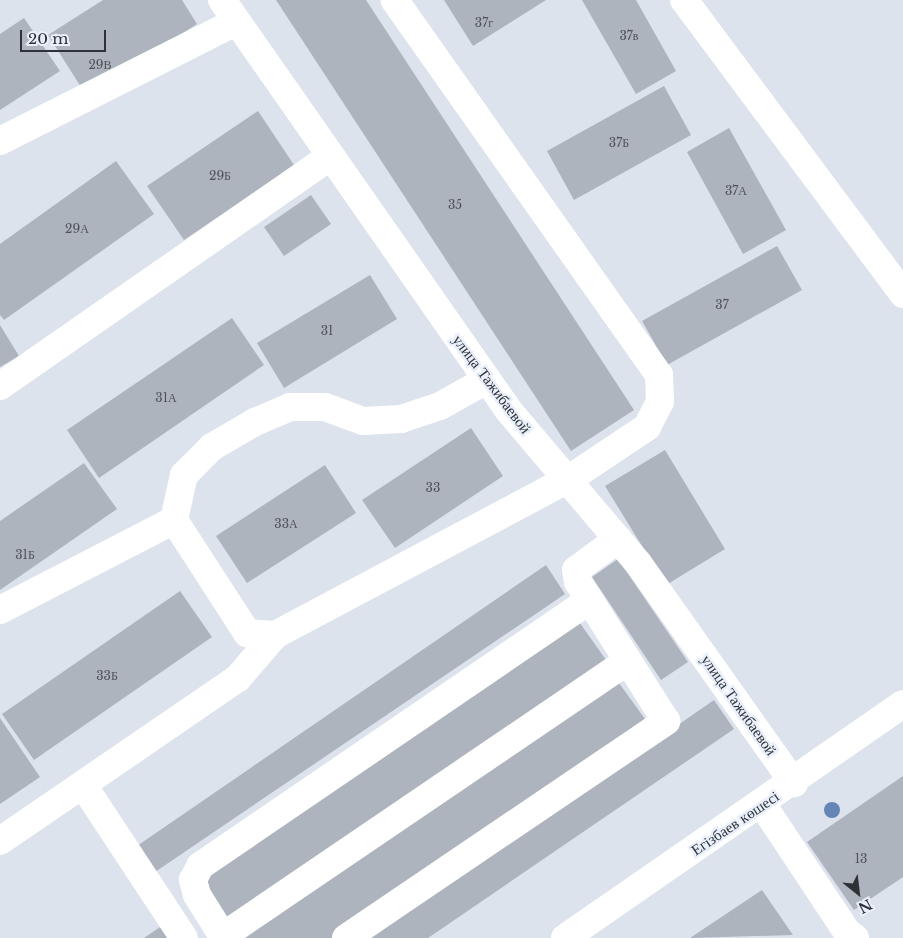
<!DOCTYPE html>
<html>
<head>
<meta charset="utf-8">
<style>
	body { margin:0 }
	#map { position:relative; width:903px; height:938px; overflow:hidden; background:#dce3ed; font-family:"Libre Baskerville",serif }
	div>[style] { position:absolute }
	.building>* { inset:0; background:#adb4be }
	.minor>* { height:28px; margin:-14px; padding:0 14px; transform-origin:14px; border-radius:14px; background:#fff }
	.trees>* { width:16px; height:16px; margin:-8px; border-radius:50%; background:#6485b5 }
	span { translate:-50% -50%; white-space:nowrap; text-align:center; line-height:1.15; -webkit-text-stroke:5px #e9f0fb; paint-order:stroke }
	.number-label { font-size:12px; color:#4e5257 }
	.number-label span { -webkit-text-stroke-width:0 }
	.street-label { font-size:15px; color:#2e3135 }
	.north { position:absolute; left:833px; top:868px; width:50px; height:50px; -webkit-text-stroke:4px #e9f0fb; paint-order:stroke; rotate:151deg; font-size:14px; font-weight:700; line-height:20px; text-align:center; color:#2e3135 }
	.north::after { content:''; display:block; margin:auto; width:18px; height:22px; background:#2e3135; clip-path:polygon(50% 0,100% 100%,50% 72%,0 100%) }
	.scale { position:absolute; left:20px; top:30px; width:86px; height:22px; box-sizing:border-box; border:2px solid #2e3135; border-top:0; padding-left:6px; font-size:15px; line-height:18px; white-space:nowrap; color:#2e3135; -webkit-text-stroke:4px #e9f0fb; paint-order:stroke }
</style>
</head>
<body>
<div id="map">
	<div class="building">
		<div style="clip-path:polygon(103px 0,182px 0,197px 24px,86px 95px,48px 35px)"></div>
		<div style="clip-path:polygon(276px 0,366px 0,634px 410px,571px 451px)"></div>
		<div style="clip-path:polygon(444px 0,546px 0,473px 46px)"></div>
		<div style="clip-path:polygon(582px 0,636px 0,676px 71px,636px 94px)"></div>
		<div style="clip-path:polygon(24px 18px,60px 71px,0 110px,0 34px)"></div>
		<div style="clip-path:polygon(664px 86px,691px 135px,574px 200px,547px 151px)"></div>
		<div style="clip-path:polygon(258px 111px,294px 165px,184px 240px,147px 186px)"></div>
		<div style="clip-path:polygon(729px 128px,786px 230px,743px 254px,687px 152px)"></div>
		<div style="clip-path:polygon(116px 161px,154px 214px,4px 320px,0 315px,0 244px)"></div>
		<div style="clip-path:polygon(311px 195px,331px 224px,284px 256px,264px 227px)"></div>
		<div style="clip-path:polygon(777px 246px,802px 290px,667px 365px,642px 321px)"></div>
		<div style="clip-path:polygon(370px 275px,397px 319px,284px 388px,257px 343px)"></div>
		<div style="clip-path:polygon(232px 318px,264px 365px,99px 478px,67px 430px)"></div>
		<div style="clip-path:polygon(0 325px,19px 356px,0 367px)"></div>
		<div style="clip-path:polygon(471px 428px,503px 476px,395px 548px,362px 500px)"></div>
		<div style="clip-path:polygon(665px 450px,725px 549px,666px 585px,605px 486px)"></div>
		<div style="clip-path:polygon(84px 463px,117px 509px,0 590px,0 521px)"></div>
		<div style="clip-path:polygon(325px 465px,356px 513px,247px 583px,216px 536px)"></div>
		<div style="clip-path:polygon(618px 559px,688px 662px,661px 680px,592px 577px)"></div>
		<div style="clip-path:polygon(546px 565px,565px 594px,155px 872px,137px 846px)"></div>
		<div style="clip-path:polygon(180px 591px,212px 637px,34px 760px,2px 714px)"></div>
		<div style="clip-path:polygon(575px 616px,606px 660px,231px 924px,200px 880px)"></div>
		<div style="clip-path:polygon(614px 676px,645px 719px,335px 938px,241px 938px)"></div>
		<div style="clip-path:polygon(714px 700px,734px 729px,428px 938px,371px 938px)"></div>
		<div style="clip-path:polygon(0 718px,40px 777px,0 804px)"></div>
		<div style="clip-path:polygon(903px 776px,903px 877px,854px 910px,807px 842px)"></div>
		<div style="clip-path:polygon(762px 890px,793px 935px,690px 938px)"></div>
		<div style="clip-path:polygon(166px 923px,176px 938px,144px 938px)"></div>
	</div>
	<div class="minor">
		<div style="left:222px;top:0;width:501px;rotate:55.07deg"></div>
		<div style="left:509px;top:411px;width:199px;rotate:49.7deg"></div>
		<div style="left:638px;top:563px;width:270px;rotate:54.7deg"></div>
		<div style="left:684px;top:0;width:367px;rotate:53.3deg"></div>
		<div style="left:0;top:141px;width:264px;rotate:-26.8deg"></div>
		<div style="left:0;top:386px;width:402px;rotate:-34.8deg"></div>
		<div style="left:174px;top:520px;width:46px;rotate:-77.5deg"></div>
		<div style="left:184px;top:475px;width:40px;rotate:-45deg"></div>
		<div style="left:212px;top:447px;width:50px;rotate:-30.2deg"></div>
		<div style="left:255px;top:422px;width:38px;rotate:-23deg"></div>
		<div style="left:290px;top:407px;width:35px"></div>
		<div style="left:325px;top:407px;width:40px;rotate:20.2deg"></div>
		<div style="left:363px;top:421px;width:38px;rotate:-3deg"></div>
		<div style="left:401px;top:419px;width:41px;rotate:-18.4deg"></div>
		<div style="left:440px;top:406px;width:54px;rotate:-29deg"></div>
		<div style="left:0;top:610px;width:196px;rotate:-27.3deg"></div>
		<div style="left:174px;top:520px;width:135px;rotate:57.1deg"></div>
		<div style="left:247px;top:633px;width:28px;rotate:4deg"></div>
		<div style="left:275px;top:635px;width:333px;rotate:-28deg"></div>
		<div style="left:569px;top:479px;width:94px;rotate:-33.7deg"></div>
		<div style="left:647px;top:427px;width:28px;rotate:-63deg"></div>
		<div style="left:660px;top:402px;width:27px;rotate:-92deg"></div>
		<div style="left:659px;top:375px;width:459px;rotate:-125.2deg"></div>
		<div style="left:83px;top:785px;width:183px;rotate:56.6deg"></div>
		<div style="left:762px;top:804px;width:154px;rotate:56.4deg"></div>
		<div style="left:847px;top:932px;width:10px;rotate:37deg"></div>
		<div style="left:0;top:841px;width:288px;rotate:-34.4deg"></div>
		<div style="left:238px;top:678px;width:57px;rotate:-49.3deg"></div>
		<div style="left:223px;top:936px;width:489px;rotate:-34.2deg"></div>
		<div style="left:224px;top:938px;width:51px;rotate:-122.1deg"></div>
		<div style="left:197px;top:895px;width:16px;rotate:-105deg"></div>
		<div style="left:193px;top:880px;width:16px;rotate:-63deg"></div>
		<div style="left:200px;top:866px;width:470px;rotate:-34.3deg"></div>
		<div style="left:346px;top:938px;width:387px;rotate:-34.1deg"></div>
		<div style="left:666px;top:721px;width:165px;rotate:-122.3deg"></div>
		<div style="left:578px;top:582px;width:12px;rotate:-99deg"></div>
		<div style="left:576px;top:570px;width:52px;rotate:-36.4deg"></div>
		<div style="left:565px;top:938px;width:411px;rotate:-34.7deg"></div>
	</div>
	<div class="trees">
		<div style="left:832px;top:810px"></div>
	</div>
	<div class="number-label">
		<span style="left:484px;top:23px">37г</span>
		<span style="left:629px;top:36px">37в</span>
		<span style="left:100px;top:65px">29В</span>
		<span style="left:619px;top:143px">37Б</span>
		<span style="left:220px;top:176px">29Б</span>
		<span style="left:736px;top:191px">37А</span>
		<span style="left:455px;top:205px">35</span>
		<span style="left:77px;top:229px">29А</span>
		<span style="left:722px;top:305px">37</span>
		<span style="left:327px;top:331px">31</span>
		<span style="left:166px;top:398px">31А</span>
		<span style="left:433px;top:488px">33</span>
		<span style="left:286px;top:524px">33А</span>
		<span style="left:25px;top:555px">31Б</span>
		<span style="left:107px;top:676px">33Б</span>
		<span style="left:861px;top:859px">13</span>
	</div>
	<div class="street-label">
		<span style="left:492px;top:384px;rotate:53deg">улица Тажибаевой</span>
		<span style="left:739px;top:705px;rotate:55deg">улица Тажибаевой</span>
		<span style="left:735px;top:823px;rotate:-34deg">Егізбаев көшесі</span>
	</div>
	<div class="north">N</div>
	<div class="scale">20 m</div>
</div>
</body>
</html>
